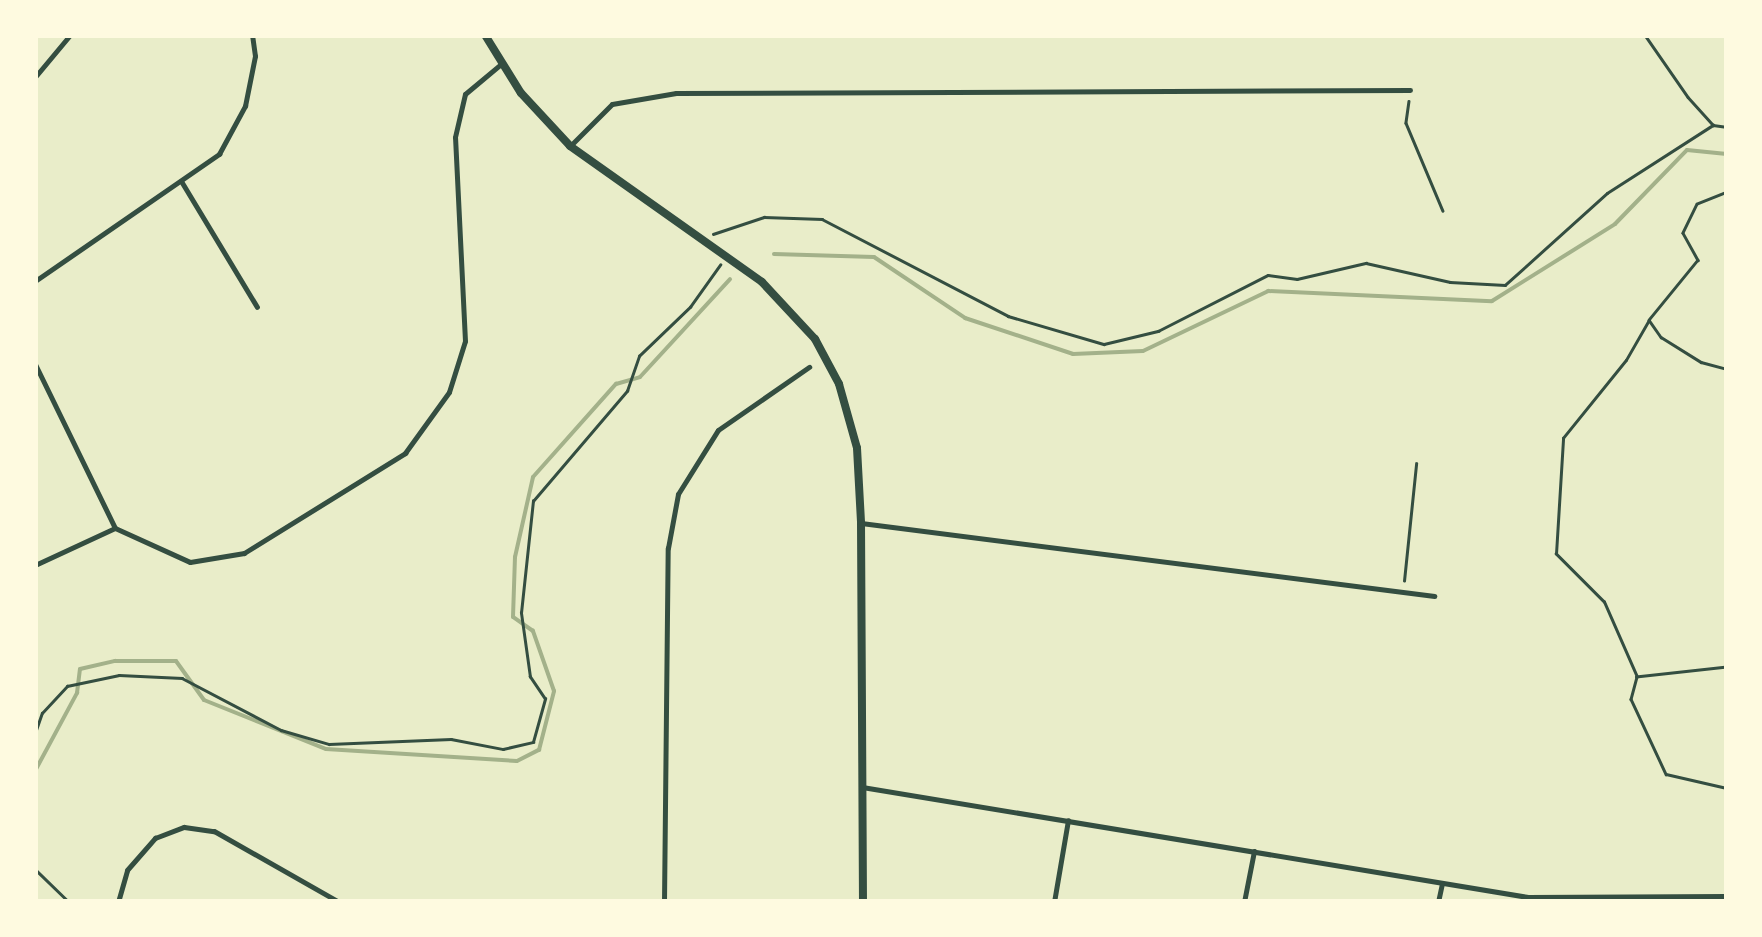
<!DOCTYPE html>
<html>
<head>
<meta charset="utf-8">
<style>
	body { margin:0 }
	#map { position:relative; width:1762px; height:937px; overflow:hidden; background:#e9edc9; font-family:Rubik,sans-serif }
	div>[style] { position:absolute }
	.stream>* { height:4px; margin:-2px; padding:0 2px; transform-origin:2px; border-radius:2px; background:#a3b18a }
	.path>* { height:2.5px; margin:-1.25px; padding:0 1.25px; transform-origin:1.25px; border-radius:1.25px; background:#344e41 }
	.minor>* { height:5px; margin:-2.5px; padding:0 2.5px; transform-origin:2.5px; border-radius:2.5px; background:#344e41 }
	.secondary>* { height:8px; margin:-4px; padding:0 4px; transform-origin:4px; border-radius:4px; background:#344e41 }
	span { translate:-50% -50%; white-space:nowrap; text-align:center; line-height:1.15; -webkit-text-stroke:8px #fefae0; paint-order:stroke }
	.frame { position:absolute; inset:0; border:38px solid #fefae0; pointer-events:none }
</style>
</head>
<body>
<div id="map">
	<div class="stream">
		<div style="left:774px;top:254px;width:100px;rotate:1.7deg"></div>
		<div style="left:874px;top:257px;width:110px;rotate:33.8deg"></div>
		<div style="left:965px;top:318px;width:114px;rotate:18.4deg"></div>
		<div style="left:1073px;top:354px;width:70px;rotate:-2.5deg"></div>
		<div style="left:1143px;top:351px;width:139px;rotate:-25.6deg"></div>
		<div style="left:1268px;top:291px;width:224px;rotate:2.6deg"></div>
		<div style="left:1492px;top:301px;width:145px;rotate:-32deg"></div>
		<div style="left:1615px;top:224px;width:103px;rotate:-45.8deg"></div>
		<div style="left:1687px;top:150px;width:40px;rotate:5.7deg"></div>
		<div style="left:35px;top:771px;width:89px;rotate:-61.7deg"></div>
		<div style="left:77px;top:693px;width:24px;rotate:-83deg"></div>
		<div style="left:80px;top:669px;width:36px;rotate:-13deg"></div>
		<div style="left:115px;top:661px;width:61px"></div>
		<div style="left:176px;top:661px;width:48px;rotate:54.3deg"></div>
		<div style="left:204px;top:700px;width:131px;rotate:21.9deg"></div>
		<div style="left:326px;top:749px;width:191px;rotate:3.6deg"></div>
		<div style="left:517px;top:761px;width:25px;rotate:-27deg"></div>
		<div style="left:539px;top:750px;width:61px;rotate:-75.7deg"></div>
		<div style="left:554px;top:691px;width:64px;rotate:-109.3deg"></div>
		<div style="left:533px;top:631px;width:24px;rotate:-145deg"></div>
		<div style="left:513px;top:617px;width:60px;rotate:-88.1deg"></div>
		<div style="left:515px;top:557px;width:82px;rotate:-77.3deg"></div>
		<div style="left:533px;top:477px;width:125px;rotate:-48.3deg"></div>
		<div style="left:616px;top:384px;width:25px;rotate:-16deg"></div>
		<div style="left:640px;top:377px;width:133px;rotate:-47.4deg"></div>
	</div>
	<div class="path">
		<div style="left:1645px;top:35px;width:75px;rotate:55.3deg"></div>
		<div style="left:1688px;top:97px;width:38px;rotate:48deg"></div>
		<div style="left:1713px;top:125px;width:14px;rotate:8deg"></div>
		<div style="left:1409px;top:101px;width:22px;rotate:98deg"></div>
		<div style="left:1406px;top:123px;width:95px;rotate:67.2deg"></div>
		<div style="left:1727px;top:192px;width:32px;rotate:158deg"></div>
		<div style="left:1697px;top:204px;width:32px;rotate:116deg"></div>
		<div style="left:1683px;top:233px;width:31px;rotate:61deg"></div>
		<div style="left:1698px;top:260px;width:77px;rotate:129.2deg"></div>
		<div style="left:1649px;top:320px;width:21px;rotate:55deg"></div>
		<div style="left:1661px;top:337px;width:47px;rotate:32deg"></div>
		<div style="left:1701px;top:362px;width:27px;rotate:15deg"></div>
		<div style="left:713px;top:234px;width:54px;rotate:-18.4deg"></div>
		<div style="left:764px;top:217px;width:58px;rotate:2deg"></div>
		<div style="left:822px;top:219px;width:210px;rotate:27.5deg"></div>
		<div style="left:1008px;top:316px;width:100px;rotate:16.3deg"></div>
		<div style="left:1104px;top:344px;width:56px;rotate:-13.5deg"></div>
		<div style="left:1158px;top:331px;width:123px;rotate:-27deg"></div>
		<div style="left:1268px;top:275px;width:29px;rotate:8deg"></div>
		<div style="left:1297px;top:279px;width:71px;rotate:-13.1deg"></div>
		<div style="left:1366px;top:263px;width:86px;rotate:12.7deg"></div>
		<div style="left:1450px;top:282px;width:55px;rotate:3.1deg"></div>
		<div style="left:1505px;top:285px;width:137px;rotate:-42deg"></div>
		<div style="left:1607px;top:193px;width:126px;rotate:-32.7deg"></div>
		<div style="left:1404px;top:581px;width:118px;rotate:-84.1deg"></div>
		<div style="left:1727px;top:667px;width:91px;rotate:173.7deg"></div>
		<div style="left:1637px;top:677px;width:23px;rotate:105deg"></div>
		<div style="left:1631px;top:699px;width:83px;rotate:65deg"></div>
		<div style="left:1666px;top:774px;width:63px;rotate:12.9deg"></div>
		<div style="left:1637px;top:677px;width:82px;rotate:-113.7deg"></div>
		<div style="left:1604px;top:602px;width:68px;rotate:-135deg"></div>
		<div style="left:1556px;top:554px;width:116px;rotate:-86.5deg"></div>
		<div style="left:1563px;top:438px;width:100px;rotate:-51.1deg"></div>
		<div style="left:1626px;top:360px;width:46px;rotate:-60.1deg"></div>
		<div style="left:35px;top:733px;width:21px;rotate:-71deg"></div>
		<div style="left:42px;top:713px;width:37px;rotate:-47deg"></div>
		<div style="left:67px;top:686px;width:53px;rotate:-11.9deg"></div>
		<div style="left:119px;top:675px;width:63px;rotate:2.7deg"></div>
		<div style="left:182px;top:678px;width:112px;rotate:27.7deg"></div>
		<div style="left:281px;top:730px;width:50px;rotate:16.3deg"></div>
		<div style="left:329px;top:744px;width:122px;rotate:-2.3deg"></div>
		<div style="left:451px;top:739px;width:53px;rotate:10.9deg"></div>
		<div style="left:503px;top:749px;width:31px;rotate:-13deg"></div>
		<div style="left:533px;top:742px;width:45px;rotate:-74.4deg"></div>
		<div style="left:545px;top:699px;width:27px;rotate:-124deg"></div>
		<div style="left:530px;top:677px;width:65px;rotate:-98deg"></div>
		<div style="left:521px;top:613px;width:113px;rotate:-83.9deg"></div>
		<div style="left:533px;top:501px;width:145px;rotate:-49.5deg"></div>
		<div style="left:627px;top:391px;width:37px;rotate:-71deg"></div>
		<div style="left:639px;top:356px;width:71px;rotate:-43.9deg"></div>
		<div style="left:690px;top:307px;width:52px;rotate:-54.5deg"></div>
		<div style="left:35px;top:869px;width:47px;rotate:44.1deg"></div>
	</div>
	<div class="minor">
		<div style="left:35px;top:77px;width:55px;rotate:-50.2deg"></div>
		<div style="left:570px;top:146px;width:59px;rotate:-45deg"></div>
		<div style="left:612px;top:104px;width:65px;rotate:-9.8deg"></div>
		<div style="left:676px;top:93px;width:734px;rotate:-0.23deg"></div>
		<div style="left:181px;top:181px;width:147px;rotate:58.9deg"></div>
		<div style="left:35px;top:281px;width:224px;rotate:-34.6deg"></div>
		<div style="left:219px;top:154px;width:55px;rotate:-61.6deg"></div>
		<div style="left:245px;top:106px;width:51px;rotate:-78.7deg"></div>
		<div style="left:255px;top:56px;width:21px;rotate:-98deg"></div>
		<div style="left:35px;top:364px;width:182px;rotate:64deg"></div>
		<div style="left:115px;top:528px;width:82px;rotate:24.4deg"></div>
		<div style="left:190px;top:562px;width:55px;rotate:-9.5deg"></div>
		<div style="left:244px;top:553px;width:190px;rotate:-31.8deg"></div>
		<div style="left:405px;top:453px;width:75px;rotate:-54.2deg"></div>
		<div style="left:449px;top:392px;width:53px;rotate:-72.6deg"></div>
		<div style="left:465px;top:341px;width:204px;rotate:-92.8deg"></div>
		<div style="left:455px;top:137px;width:44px;rotate:-76.9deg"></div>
		<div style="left:465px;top:94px;width:47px;rotate:-39.8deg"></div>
		<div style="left:861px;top:523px;width:578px;rotate:7.26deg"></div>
		<div style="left:35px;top:565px;width:88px;rotate:-24.8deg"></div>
		<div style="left:862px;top:787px;width:675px;rotate:9.38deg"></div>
		<div style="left:1528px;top:897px;width:199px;rotate:-0.3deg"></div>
		<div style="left:118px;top:902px;width:33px;rotate:-74deg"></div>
		<div style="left:127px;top:870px;width:43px;rotate:-48.8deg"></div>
		<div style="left:155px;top:838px;width:31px;rotate:-21deg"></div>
		<div style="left:184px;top:827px;width:30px;rotate:8deg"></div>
		<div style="left:214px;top:831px;width:144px;rotate:29.6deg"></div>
		<div style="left:664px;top:902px;width:354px;rotate:-89.4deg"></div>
		<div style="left:668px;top:548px;width:55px;rotate:-79.5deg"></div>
		<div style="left:678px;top:494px;width:75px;rotate:-58deg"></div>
		<div style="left:718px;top:430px;width:111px;rotate:-34.7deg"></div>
		<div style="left:1054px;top:902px;width:83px;rotate:-80.3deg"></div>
		<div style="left:1244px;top:902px;width:52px;rotate:-78.9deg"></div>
		<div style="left:1438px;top:902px;width:19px;rotate:-78deg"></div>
	</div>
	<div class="secondary">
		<div style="left:485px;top:35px;width:68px;rotate:58.2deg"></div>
		<div style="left:521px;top:93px;width:72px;rotate:47.2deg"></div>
		<div style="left:570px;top:146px;width:235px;rotate:35.3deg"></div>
		<div style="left:762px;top:282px;width:78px;rotate:47.1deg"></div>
		<div style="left:815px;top:339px;width:51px;rotate:61.9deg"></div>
		<div style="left:839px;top:384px;width:66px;rotate:74.3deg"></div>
		<div style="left:857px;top:448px;width:75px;rotate:86.9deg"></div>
		<div style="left:861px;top:523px;width:379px;rotate:89.7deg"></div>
	</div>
	<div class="frame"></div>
</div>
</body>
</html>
